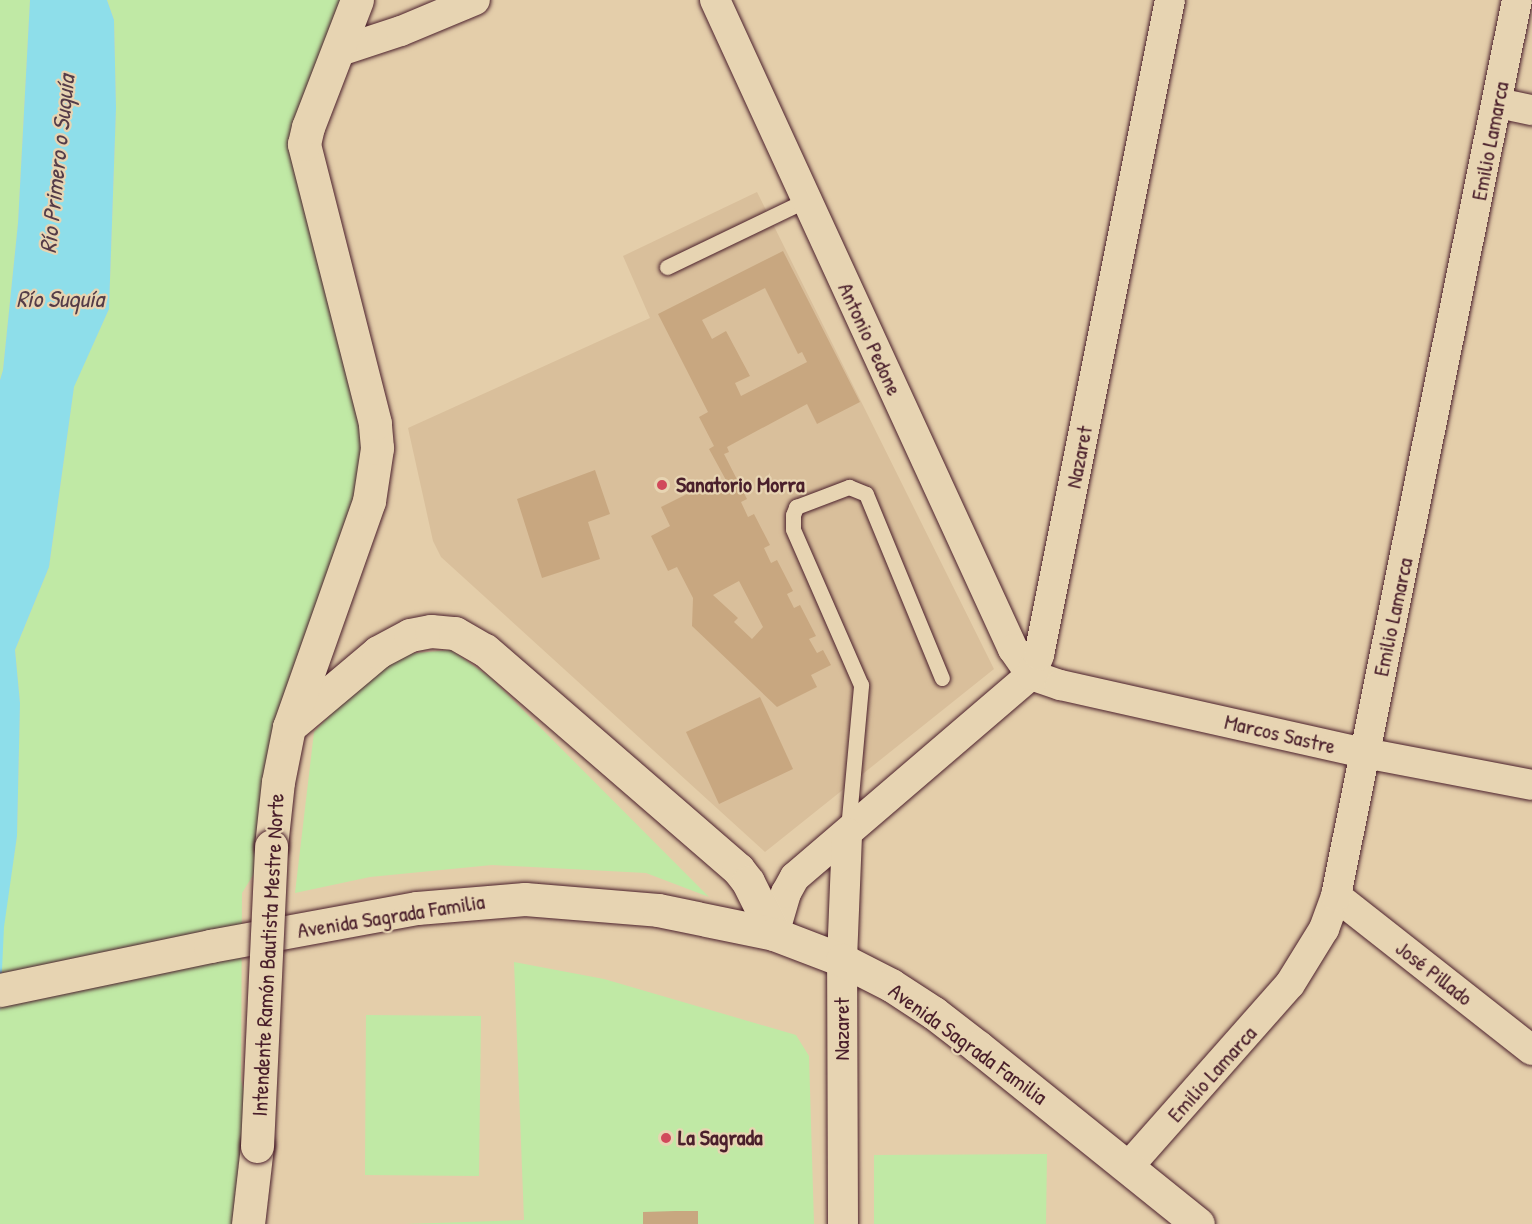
<!DOCTYPE html>
<html>
<head>
<meta charset="utf-8">
<style>
	body { margin:0 }
	#map { position:relative; width:1532px; height:1224px; overflow:hidden; background:#e4ceaa; font-family:"Patrick Hand",sans-serif }
	div>[style] { position:absolute }
	.built>* { inset:0; background:#d9bf9b }
	.green>* { inset:0; background:#c0e9a5 }
	.water>* { inset:0; background:#8edeea }
	.building>* { inset:0; background:#c8a780 }
	.roads { filter:drop-shadow(0 0 2px #4a1f2b) drop-shadow(0 0 2px #4a1f2b) }
	.service>* { height:15px; margin:-7.5px; padding:0 7.5px; transform-origin:7.5px; border-radius:7.5px; background:#e7d4b2 }
	.minor>* { height:30px; margin:-15px; padding:0 15px; transform-origin:15px; border-radius:15px; background:#e7d4b2 }
	.secondary>* { height:33px; margin:-16.5px; padding:0 16.5px; transform-origin:16.5px; border-radius:16.5px; background:#e7d4b2 }
	.primary>* { height:33px; margin:-16.5px; padding:0 16.5px; transform-origin:16.5px; border-radius:16.5px; background:#e7d4b2 }
	.bridges { filter:drop-shadow(0 0 2px #4a1f2b) drop-shadow(0 0 2px #4a1f2b) }
	.primary-bridge>* { height:33px; margin:-16.5px; padding:0 16.5px; transform-origin:16.5px; border-radius:16.5px; background:#e7d4b2 }
	.dots>* { width:16px; height:16px; translate:-50% -50%; box-sizing:border-box; border:3px solid #e7d4b2; border-radius:50% }
	span { translate:-50% -50%; white-space:nowrap; text-align:center; line-height:1.15; -webkit-text-stroke:4.5px #e7d4b2; paint-order:stroke }
	.street-label { font-size:22px; color:#4a1f2b }
	.poi-label { font-size:22px; color:#4a1f2b; font-weight:700 }
	.left { translate:0 -50%; text-align:left }
	.water-label { font-size:24px; color:#543c48; font-style:italic }
</style>
</head>
<body>
<div id="map">
	<div class="built">
		<div style="clip-path:polygon(757px 192px,994px 669px,765px 852px,441px 557px,433px 541px,408px 428px,650px 318px,623px 256px)"></div>
	</div>
	<div class="green">
		<div style="clip-path:polygon(0 0,30px 0,18px 223px,3px 370px,0 380px)"></div>
		<div style="clip-path:polygon(107px 0,357px 0,308px 127px,375px 423px,271px 846px,242px 893px,241px 1080px,257px 1146px,248px 1224px,0 1224px,0 1013px,3px 927px,17px 836px,20px 703px,15px 650px,49px 567px,74px 386px,109px 309px,116px 108px,114px 20px)"></div>
		<div style="clip-path:polygon(451px 650px,490px 677px,709px 897px,646px 873px,492px 865px,370px 877px,295px 893px,314px 732px,359px 685px,404px 654px)"></div>
		<div style="clip-path:polygon(514px 962px,604px 979px,796px 1035px,809px 1056px,814px 1224px,404px 1224px,524px 1220px)"></div>
		<div style="clip-path:polygon(366px 1015px,481px 1016px,479px 1176px,365px 1175px)"></div>
		<div style="clip-path:polygon(1047px 1154px,1046px 1224px,874px 1224px,874px 1155px)"></div>
	</div>
	<div class="water">
		<div style="clip-path:polygon(30px 0,107px 0,114px 20px,116px 108px,109px 309px,74px 387px,49px 567px,15px 650px,20px 703px,17px 836px,4px 927px,0 1013px,0 380px,3px 370px,18px 223px)"></div>
	</div>
	<div class="building">
		<div style="clip-path:polygon(evenodd,783px 251px,860px 402px,817px 424px,807px 404px,727px 447px,729px 452px,724px 454px,747px 499px,741px 502px,748px 517px,754px 514px,770px 545px,764px 548px,771px 563px,777px 560px,793px 591px,787px 594px,794px 608px,800px 605px,816px 636px,809px 639px,817px 653px,823px 650px,831px 665px,811px 675px,817px 687px,777px 707px,692px 626px,693px 598px,677px 567px,668px 571px,651px 536px,670px 526px,661px 507px,705px 485px,708px 492px,727px 482px,709px 449px,714px 446px,699px 417px,708px 412px,658px 314px,783px 251px,765px 288px,798px 354px,802px 352px,807px 362px,741px 396px,735px 383px,750px 376px,726px 331px,712px 339px,702px 320px,765px 288px,783px 251px,739px 581px,763px 627px,752px 639px,734px 622px,738px 618px,713px 595px,739px 581px)"></div>
		<div style="clip-path:polygon(595px 470px,610px 514px,588px 522px,600px 559px,542px 578px,517px 499px)"></div>
		<div style="clip-path:polygon(760px 697px,793px 769px,719px 804px,686px 732px)"></div>
		<div style="clip-path:polygon(675px 1211px,698px 1211px,698px 1224px,643px 1224px,643px 1212px)"></div>
	</div>
	<div class="roads">
		<div class="service">
			<div style="left:667px;top:267px;width:154px;rotate:-25.7deg"></div>
			<div style="left:848px;top:829px;width:145px;rotate:-84.8deg"></div>
			<div style="left:861px;top:685px;width:170px;rotate:-113.6deg"></div>
			<div style="left:793px;top:529px;width:14px;rotate:-90deg"></div>
			<div style="left:793px;top:515px;width:9px;rotate:-69deg"></div>
			<div style="left:796px;top:507px;width:57px;rotate:-20.7deg"></div>
			<div style="left:849px;top:487px;width:18px;rotate:22deg"></div>
			<div style="left:866px;top:494px;width:199px;rotate:67.6deg"></div>
		</div>
		<div class="minor">
			<div style="left:715px;top:0;width:714px;rotate:65.34deg"></div>
			<div style="left:1013px;top:649px;width:32px;rotate:55deg"></div>
			<div style="left:337px;top:52px;width:67px;rotate:-18.2deg"></div>
			<div style="left:401px;top:31px;width:80px;rotate:-22.7deg"></div>
			<div style="left:1498px;top:103px;width:35px;rotate:12deg"></div>
			<div style="left:1031px;top:675px;width:31px;rotate:19deg"></div>
			<div style="left:1060px;top:685px;width:312px;rotate:12.6deg"></div>
			<div style="left:1365px;top:753px;width:170px;rotate:10.8deg"></div>
			<div style="left:1336px;top:896px;width:249px;rotate:38.2deg"></div>
			<div style="left:774px;top:934px;width:43px;rotate:-73.7deg"></div>
			<div style="left:786px;top:893px;width:18px;rotate:-61deg"></div>
			<div style="left:795px;top:877px;width:311px;rotate:-40.6deg"></div>
			<div style="left:1031px;top:675px;width:22px;rotate:-68deg"></div>
			<div style="left:1039px;top:655px;width:668px;rotate:-78.69deg"></div>
			<div style="left:1128px;top:1167px;width:244px;rotate:-48.5deg"></div>
			<div style="left:1290px;top:984px;width:65px;rotate:-58.3deg"></div>
			<div style="left:1324px;top:929px;width:35px;rotate:-70deg"></div>
			<div style="left:1336px;top:896px;width:914px;rotate:-78.58deg"></div>
			<div style="left:843px;top:1224px;width:264px;rotate:-90.2deg"></div>
			<div style="left:842px;top:960px;width:127px;rotate:-87.7deg"></div>
		</div>
		<div class="secondary">
			<div style="left:289px;top:727px;width:116px;rotate:-40.1deg"></div>
			<div style="left:378px;top:652px;width:36px;rotate:-28deg"></div>
			<div style="left:410px;top:635px;width:21px;rotate:-11deg"></div>
			<div style="left:431px;top:631px;width:24px;rotate:5deg"></div>
			<div style="left:455px;top:633px;width:34px;rotate:30deg"></div>
			<div style="left:485px;top:650px;width:335px;rotate:40.9deg"></div>
			<div style="left:738px;top:869px;width:16px;rotate:52deg"></div>
			<div style="left:748px;top:882px;width:58px;rotate:63.4deg"></div>
			<div style="left:0;top:990px;width:215px;rotate:-11.8deg"></div>
			<div style="left:210px;top:946px;width:210px;rotate:-10.4deg"></div>
			<div style="left:417px;top:908px;width:108px;rotate:-4.8deg"></div>
			<div style="left:525px;top:899px;width:133px;rotate:4.7deg"></div>
			<div style="left:658px;top:910px;width:118px;rotate:11.7deg"></div>
			<div style="left:774px;top:934px;width:73px;rotate:20.9deg"></div>
			<div style="left:842px;top:960px;width:55px;rotate:27deg"></div>
			<div style="left:891px;top:985px;width:51px;rotate:33.1deg"></div>
			<div style="left:934px;top:1013px;width:56px;rotate:37.7deg"></div>
			<div style="left:978px;top:1047px;width:282px;rotate:38.8deg"></div>
		</div>
		<div class="primary">
			<div style="left:271px;top:846px;width:64px;rotate:-83.8deg"></div>
			<div style="left:278px;top:782px;width:56px;rotate:-78.7deg"></div>
			<div style="left:289px;top:727px;width:240px;rotate:-70.5deg"></div>
			<div style="left:369px;top:501px;width:54px;rotate:-81.4deg"></div>
			<div style="left:377px;top:448px;width:25px;rotate:-95deg"></div>
			<div style="left:375px;top:423px;width:288px;rotate:-104.3deg"></div>
			<div style="left:304px;top:144px;width:17px;rotate:-77deg"></div>
			<div style="left:308px;top:127px;width:136px;rotate:-68.9deg"></div>
			<div style="left:248px;top:1224px;width:79px;rotate:-83.4deg"></div>
		</div>
	</div>
	<div class="bridges">
		<div class="primary-bridge">
			<div style="left:257px;top:1146px;width:300px;rotate:-87.3deg"></div>
		</div>
	</div>
	<div class="dots">
		<div style="left:662px;top:485px;background:#d1495b"></div>
		<div style="left:666px;top:1138px;background:#d1495b"></div>
	</div>
	<div class="street-label">
		<span style="left:1490px;top:141px;rotate:-79deg">Emilio Lamarca</span>
		<span style="left:870px;top:339px;rotate:65deg">Antonio Pedone</span>
		<span style="left:1079px;top:457px;rotate:-79deg">Nazaret</span>
		<span style="left:1393px;top:617px;rotate:-78deg">Emilio Lamarca</span>
		<span style="left:1280px;top:734px;rotate:13deg">Marcos Sastre</span>
		<span style="left:391px;top:916px;rotate:-9deg">Avenida Sagrada Familia</span>
		<span style="left:268px;top:955px;rotate:-87deg">Intendente Ramón Bautista Mestre Norte</span>
		<span style="left:1434px;top:973px;rotate:38deg">José Pillado</span>
		<span style="left:842px;top:1029px;rotate:-90deg">Nazaret</span>
		<span style="left:968px;top:1044px;rotate:36deg">Avenida Sagrada Familia</span>
		<span style="left:1212px;top:1074px;rotate:-48deg">Emilio Lamarca</span>
	</div>
	<div class="poi-label">
		<span class="left" style="left:676px;top:485px">Sanatorio Morra</span>
		<span class="left" style="left:678px;top:1138px">La Sagrada</span>
	</div>
	<div class="water-label">
		<span style="left:57px;top:164px;rotate:-84deg">Río Primero o Suquía</span>
		<span style="left:60px;top:299px">Río Suquía</span>
	</div>
</div>
</body>
</html>
